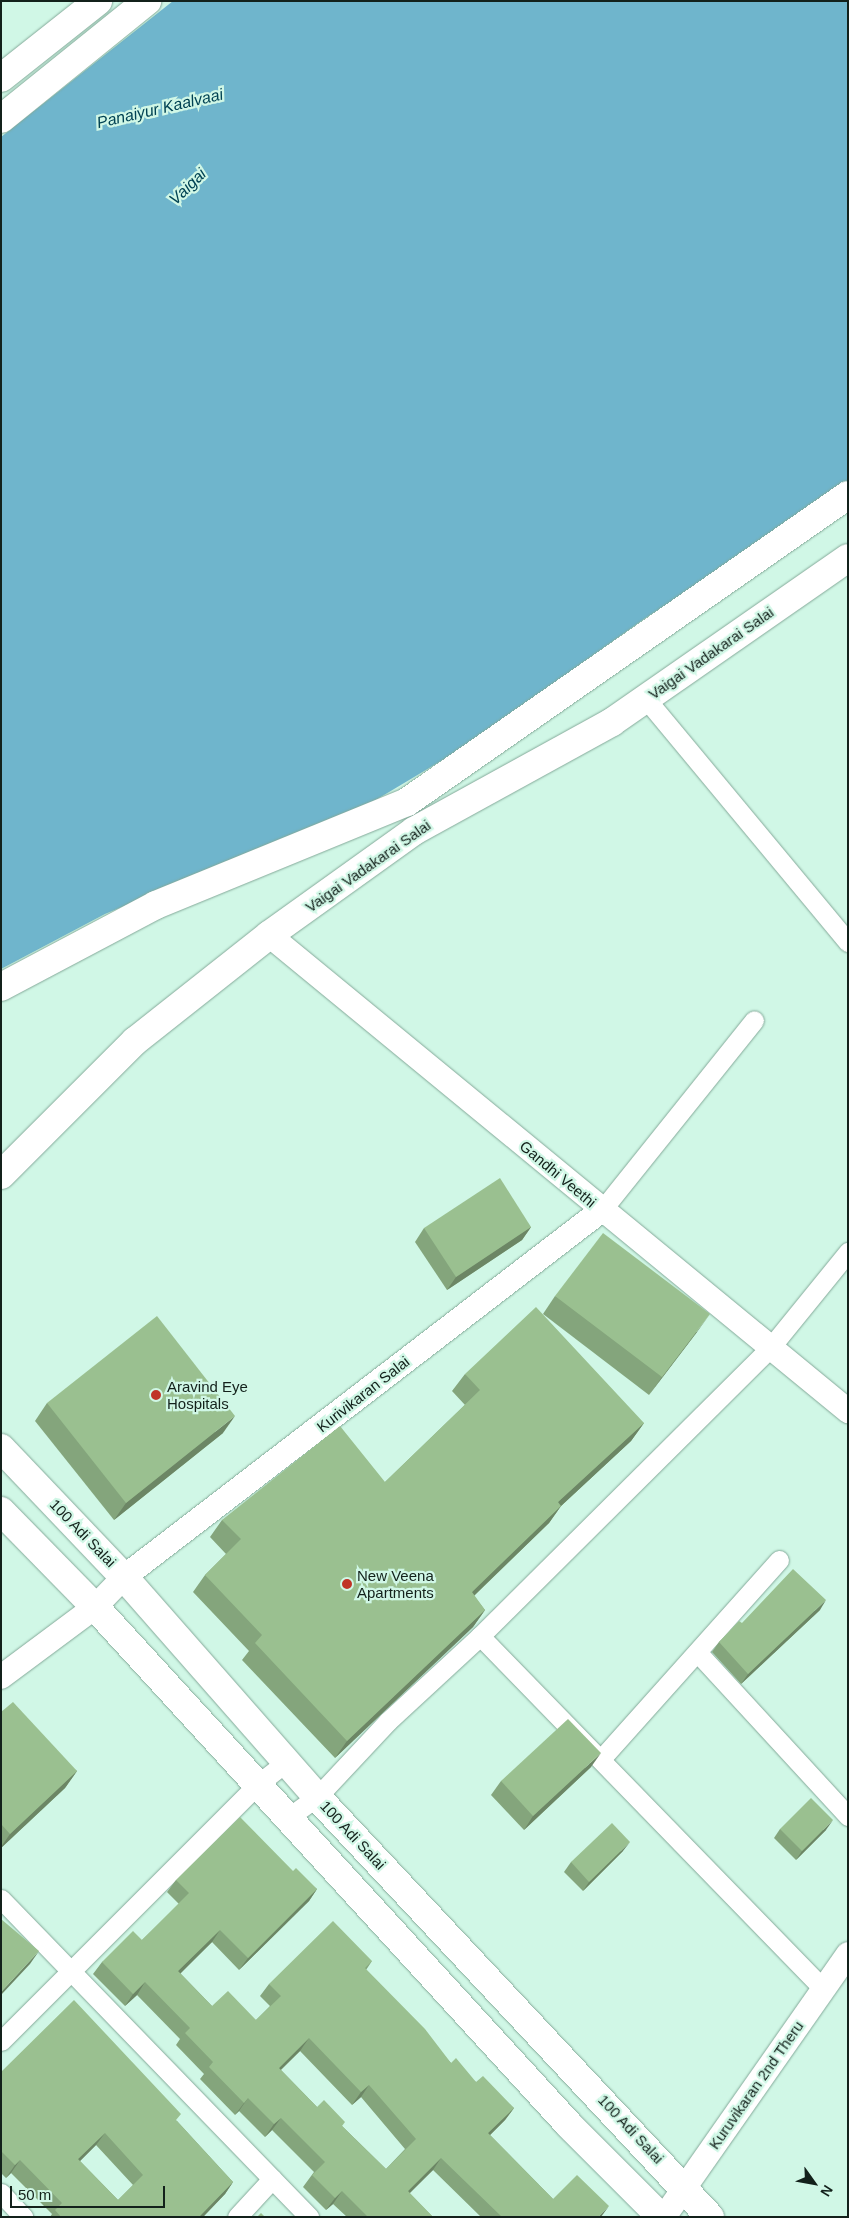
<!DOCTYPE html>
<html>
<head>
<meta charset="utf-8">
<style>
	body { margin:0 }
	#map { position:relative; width:849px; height:2218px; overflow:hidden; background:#d0f7e6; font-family:Helvetica,sans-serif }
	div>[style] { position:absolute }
	.water>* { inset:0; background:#6fb5cc }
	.roads { filter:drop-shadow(0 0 1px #84a999) drop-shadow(0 0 1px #84a999) }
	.minor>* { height:19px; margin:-9.5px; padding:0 9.5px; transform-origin:9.5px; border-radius:9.5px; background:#fff }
	.tertiary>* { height:24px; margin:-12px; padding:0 12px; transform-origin:12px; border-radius:12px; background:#fff }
	.secondary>* { height:28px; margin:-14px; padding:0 14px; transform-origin:14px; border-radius:14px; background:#fff }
	.primary>* { height:28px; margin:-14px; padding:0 14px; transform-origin:14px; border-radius:14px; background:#fff }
	.wall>* { inset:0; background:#84a57c }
	.shaded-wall>* { inset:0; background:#6c8665 }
	.building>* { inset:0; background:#9ac090 }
	.dots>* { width:14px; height:14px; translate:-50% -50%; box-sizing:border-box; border:2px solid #d0f7e6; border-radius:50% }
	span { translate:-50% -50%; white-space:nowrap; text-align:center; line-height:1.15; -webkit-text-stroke:4.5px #d0f7e6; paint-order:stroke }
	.street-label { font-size:15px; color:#13211b }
	.poi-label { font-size:15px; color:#13211b }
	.left { translate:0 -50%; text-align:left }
	.water-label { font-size:16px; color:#004253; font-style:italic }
	.frame { position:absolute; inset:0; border:2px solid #13211b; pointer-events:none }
	.north { position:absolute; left:789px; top:2158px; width:50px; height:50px; -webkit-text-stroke:4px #d0f7e6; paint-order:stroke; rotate:122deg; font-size:14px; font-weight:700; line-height:20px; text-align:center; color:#13211b }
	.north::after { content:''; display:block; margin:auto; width:18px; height:22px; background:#13211b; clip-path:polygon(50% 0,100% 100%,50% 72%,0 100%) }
	.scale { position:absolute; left:10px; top:2186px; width:155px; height:22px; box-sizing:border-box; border:2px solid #13211b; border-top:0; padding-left:6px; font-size:15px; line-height:18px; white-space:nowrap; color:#13211b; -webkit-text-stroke:4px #d0f7e6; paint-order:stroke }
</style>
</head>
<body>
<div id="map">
	<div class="water">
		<div style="clip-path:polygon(173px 1px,848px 1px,848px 483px,799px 519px,644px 619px,466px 746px,364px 807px,105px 914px,1px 969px,1px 137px)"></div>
	</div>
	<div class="roads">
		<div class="minor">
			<div style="left:646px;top:699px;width:316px;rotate:50.3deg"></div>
			<div style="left:602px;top:1210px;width:243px;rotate:-51.3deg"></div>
			<div style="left:480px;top:1636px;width:492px;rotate:45.8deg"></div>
			<div style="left:698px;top:1653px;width:222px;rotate:47.4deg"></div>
			<div style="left:601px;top:1759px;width:267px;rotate:-48.2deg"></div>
			<div style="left:289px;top:1817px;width:34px;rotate:-36deg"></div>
			<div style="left:317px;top:1797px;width:104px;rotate:-46.9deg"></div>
			<div style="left:388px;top:1721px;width:125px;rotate:-42.7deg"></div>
			<div style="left:480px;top:1636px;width:409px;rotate:-44.8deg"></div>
			<div style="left:770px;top:1348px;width:124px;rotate:-50.9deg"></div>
			<div style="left:1px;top:1899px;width:443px;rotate:45.9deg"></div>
			<div style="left:1px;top:2041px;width:363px;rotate:-45deg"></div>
			<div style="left:258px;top:1784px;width:36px;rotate:-38deg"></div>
			<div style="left:1px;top:2193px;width:33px;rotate:47deg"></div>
			<div style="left:237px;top:2217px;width:52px;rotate:-47.4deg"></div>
		</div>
		<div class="tertiary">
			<div style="left:269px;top:935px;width:750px;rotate:39.42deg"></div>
			<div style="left:1px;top:1677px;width:117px;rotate:-36.7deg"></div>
			<div style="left:95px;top:1607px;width:42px;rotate:-46deg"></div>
			<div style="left:124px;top:1577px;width:603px;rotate:-37.52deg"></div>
			<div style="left:664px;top:2217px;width:321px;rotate:-55deg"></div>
		</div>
		<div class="secondary">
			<div style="left:1px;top:1448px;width:178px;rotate:46.4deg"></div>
			<div style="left:124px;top:1577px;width:293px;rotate:48.7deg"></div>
			<div style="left:317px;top:1797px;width:575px;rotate:46.9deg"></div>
			<div style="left:1px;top:1511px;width:134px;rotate:45.6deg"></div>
			<div style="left:95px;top:1607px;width:704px;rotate:47.53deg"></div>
			<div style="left:570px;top:2126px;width:129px;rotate:45deg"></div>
		</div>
		<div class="primary">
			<div style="left:1px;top:78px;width:124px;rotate:-38.4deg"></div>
			<div style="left:1px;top:119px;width:188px;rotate:-38.9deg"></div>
			<div style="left:1px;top:987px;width:175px;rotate:-27.9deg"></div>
			<div style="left:156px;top:905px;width:271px;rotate:-22.3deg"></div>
			<div style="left:407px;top:802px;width:537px;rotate:-34.84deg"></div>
			<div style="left:1px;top:1175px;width:190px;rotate:-45deg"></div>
			<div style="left:135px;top:1041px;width:171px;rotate:-38.3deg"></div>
			<div style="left:269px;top:935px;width:178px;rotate:-35.6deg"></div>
			<div style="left:414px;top:831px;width:226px;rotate:-28.8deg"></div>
			<div style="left:612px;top:722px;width:287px;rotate:-34.8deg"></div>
		</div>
	</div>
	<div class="wall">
		<div style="clip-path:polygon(531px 1227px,522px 1240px,447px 1290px,415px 1242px,424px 1228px)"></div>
		<div style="clip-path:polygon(555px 1296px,697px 1332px,649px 1395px,543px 1314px)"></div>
		<div style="clip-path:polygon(465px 1374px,644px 1423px,631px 1441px,561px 1506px,549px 1523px,474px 1596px,485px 1610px,473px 1627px,335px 1758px,242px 1660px,249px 1651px,193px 1592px,205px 1575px,226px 1554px,210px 1537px,222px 1520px,385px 1482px,465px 1405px,452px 1391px)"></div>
		<div style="clip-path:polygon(47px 1403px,223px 1433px,114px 1520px,35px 1421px)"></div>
		<div style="clip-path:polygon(820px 1610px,741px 1684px,712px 1652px,719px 1642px,742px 1623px)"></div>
		<div style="clip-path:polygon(1px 1712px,77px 1771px,65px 1788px,1px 1848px)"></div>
		<div style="clip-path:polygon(591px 1767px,524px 1830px,491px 1795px,501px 1781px)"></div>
		<div style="clip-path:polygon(780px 1829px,826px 1830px,796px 1860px,774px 1838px)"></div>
		<div style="clip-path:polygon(623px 1851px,583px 1891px,564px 1872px,571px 1862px)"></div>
		<div style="clip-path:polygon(evenodd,293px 1871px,317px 1889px,309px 1901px,239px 1970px,212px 1942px,180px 1973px,212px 2006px,256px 2020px,270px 2006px,260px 1996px,269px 1984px,372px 1961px,366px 1970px,451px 2063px,476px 2082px,514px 2108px,505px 2120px,490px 2135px,553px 2199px,601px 2217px,481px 2217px,433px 2170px,409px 2193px,433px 2217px,347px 2217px,333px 2204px,326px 2210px,303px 2187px,314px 2172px,272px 2130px,265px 2137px,239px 2111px,235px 2115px,200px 2079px,204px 2074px,176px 2045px,180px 2039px,137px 1995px,125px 2006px,93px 1974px,102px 1962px,142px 1940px,179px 1904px,167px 1892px,176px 1880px,293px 1871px,300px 2051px,352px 2105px,361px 2097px,405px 2149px,386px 2169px,342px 2126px,317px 2107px,281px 2070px,300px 2051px)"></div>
		<div style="clip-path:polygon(evenodd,1px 2072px,177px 2121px,233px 2182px,225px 2194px,203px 2217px,50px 2217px,52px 2214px,11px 2173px,6px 2178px,1px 2173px,1px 2072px,96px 2145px,133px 2185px,118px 2200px,80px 2161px,96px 2145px)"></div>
	</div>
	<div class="shaded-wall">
		<div style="clip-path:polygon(531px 1227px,522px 1240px,447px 1290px,456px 1277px)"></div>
		<div style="clip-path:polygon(710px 1314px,697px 1332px,649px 1395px,662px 1377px)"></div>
		<div style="clip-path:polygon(235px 1416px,223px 1433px,114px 1520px,126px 1503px)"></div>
		<div style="clip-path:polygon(644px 1423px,631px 1441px,561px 1506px,549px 1523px,459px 1610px,472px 1592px,558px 1502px)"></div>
		<div style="clip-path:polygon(826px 1600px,820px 1610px,741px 1684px,748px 1674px)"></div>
		<div style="clip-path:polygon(485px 1610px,473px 1627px,335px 1758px,347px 1741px)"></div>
		<div style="clip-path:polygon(601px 1753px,591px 1767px,524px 1830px,533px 1816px)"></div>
		<div style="clip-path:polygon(77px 1771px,65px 1788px,1px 1848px,1px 1847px,10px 1834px)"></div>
		<div style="clip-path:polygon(833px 1820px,826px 1830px,796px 1860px,802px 1851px)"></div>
		<div style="clip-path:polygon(630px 1842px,623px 1851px,583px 1891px,589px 1882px)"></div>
		<div style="clip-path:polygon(317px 1889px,309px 1901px,239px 1970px,248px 1958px)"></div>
		<div style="clip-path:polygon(220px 1930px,212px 1942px,170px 1984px,178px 1971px)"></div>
		<div style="clip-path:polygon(39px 1951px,30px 1964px,1px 1995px,1px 1992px)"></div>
		<div style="clip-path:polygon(145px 1982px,137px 1995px,125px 2006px,133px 1994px)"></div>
		<div style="clip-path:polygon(309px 2038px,300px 2051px,270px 2080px,279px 2068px)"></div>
		<div style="clip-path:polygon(369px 2085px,361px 2097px,352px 2105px,361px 2092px)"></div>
		<div style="clip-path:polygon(248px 2098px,239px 2111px,235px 2115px,244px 2103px)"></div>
		<div style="clip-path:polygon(514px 2108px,505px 2120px,479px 2146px,488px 2133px)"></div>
		<div style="clip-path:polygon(281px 2118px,272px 2130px,265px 2137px,274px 2124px)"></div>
		<div style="clip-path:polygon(105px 2133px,96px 2145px,69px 2172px,78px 2159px)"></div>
		<div style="clip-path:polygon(441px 2158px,433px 2170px,399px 2204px,408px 2191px)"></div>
		<div style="clip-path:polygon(20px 2160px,11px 2173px,6px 2178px,15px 2165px)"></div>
		<div style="clip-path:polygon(233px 2182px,225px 2194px,203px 2217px,199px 2217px)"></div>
		<div style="clip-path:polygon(342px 2191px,333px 2204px,326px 2210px,335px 2198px)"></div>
		<div style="clip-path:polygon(609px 2206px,601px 2217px,598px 2217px)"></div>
	</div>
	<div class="building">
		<div style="clip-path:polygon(500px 1178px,531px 1227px,456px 1277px,424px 1228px)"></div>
		<div style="clip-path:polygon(603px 1233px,710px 1314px,662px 1377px,555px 1296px)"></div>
		<div style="clip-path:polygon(536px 1307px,644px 1423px,558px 1502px,561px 1506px,472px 1592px,485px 1610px,347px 1741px,255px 1643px,262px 1635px,205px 1575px,241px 1539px,222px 1520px,340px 1426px,385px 1482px,480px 1390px,465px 1374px)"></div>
		<div style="clip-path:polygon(157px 1316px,235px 1416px,126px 1503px,47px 1403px)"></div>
		<div style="clip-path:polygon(793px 1569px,826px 1600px,748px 1674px,719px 1642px,739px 1621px,742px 1623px)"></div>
		<div style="clip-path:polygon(13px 1702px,77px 1771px,10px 1834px,1px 1824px,1px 1712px)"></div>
		<div style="clip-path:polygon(568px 1719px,601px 1753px,533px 1816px,501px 1781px)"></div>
		<div style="clip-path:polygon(811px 1798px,833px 1820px,802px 1851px,780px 1829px)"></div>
		<div style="clip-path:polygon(evenodd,240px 1817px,293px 1871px,296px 1868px,317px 1889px,248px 1958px,220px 1930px,178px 1971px,212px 2006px,228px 1991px,256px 2020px,281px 1996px,269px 1984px,333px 1921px,372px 1961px,365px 1968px,425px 2029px,451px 2063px,456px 2058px,476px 2082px,483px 2076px,514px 2108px,488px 2133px,553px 2199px,577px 2175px,609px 2206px,598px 2217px,502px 2217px,441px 2158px,408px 2191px,433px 2217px,368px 2217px,342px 2191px,335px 2198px,312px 2175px,325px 2162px,281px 2118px,274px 2124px,248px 2098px,244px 2103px,209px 2067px,213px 2062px,185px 2033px,190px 2028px,145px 1982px,133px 1994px,102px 1962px,133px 1931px,142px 1940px,189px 1893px,176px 1880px,240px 1817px,309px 2038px,361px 2092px,369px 2085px,416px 2139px,386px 2169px,342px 2126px,345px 2122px,324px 2100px,317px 2107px,279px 2068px,309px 2038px)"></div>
		<div style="clip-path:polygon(612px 1823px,630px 1842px,589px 1882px,571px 1862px)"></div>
		<div style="clip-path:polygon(1px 1919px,39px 1951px,1px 1992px)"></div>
		<div style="clip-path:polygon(evenodd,74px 2000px,181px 2114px,176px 2120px,233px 2182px,199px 2217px,61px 2217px,55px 2210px,62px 2203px,20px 2160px,15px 2165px,1px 2151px,1px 2072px,74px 2000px,105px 2133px,143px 2175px,118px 2200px,78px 2159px,105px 2133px)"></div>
		<div style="clip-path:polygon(261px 2213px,265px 2217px,257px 2217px)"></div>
	</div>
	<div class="dots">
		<div style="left:156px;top:1395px;background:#c03327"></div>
		<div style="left:347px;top:1584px;background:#c03327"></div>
	</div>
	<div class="street-label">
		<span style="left:711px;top:653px;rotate:-35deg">Vaigai Vadakarai Salai</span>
		<span style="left:368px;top:866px;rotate:-35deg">Vaigai Vadakarai Salai</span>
		<span style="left:558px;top:1174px;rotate:40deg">Gandhi Veethi</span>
		<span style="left:363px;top:1394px;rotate:-38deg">Kurivikaran Salai</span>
		<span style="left:83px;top:1533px;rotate:46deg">100 Adi Salai</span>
		<span style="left:353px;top:1835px;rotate:47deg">100 Adi Salai</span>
		<span style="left:756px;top:2085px;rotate:-55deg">Kuruvikaran 2nd Theru</span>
		<span style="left:631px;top:2129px;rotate:47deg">100 Adi Salai</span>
	</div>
	<div class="poi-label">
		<span class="left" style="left:167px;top:1395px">Aravind Eye<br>Hospitals</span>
		<span class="left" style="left:357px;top:1584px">New Veena<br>Apartments</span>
	</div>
	<div class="water-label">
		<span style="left:160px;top:109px;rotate:-13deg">Panaiyur Kaalvaai</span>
		<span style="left:188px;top:187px;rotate:-44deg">Vaigai</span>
	</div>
	<div class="frame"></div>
	<div class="north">N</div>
	<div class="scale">50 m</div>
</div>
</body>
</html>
